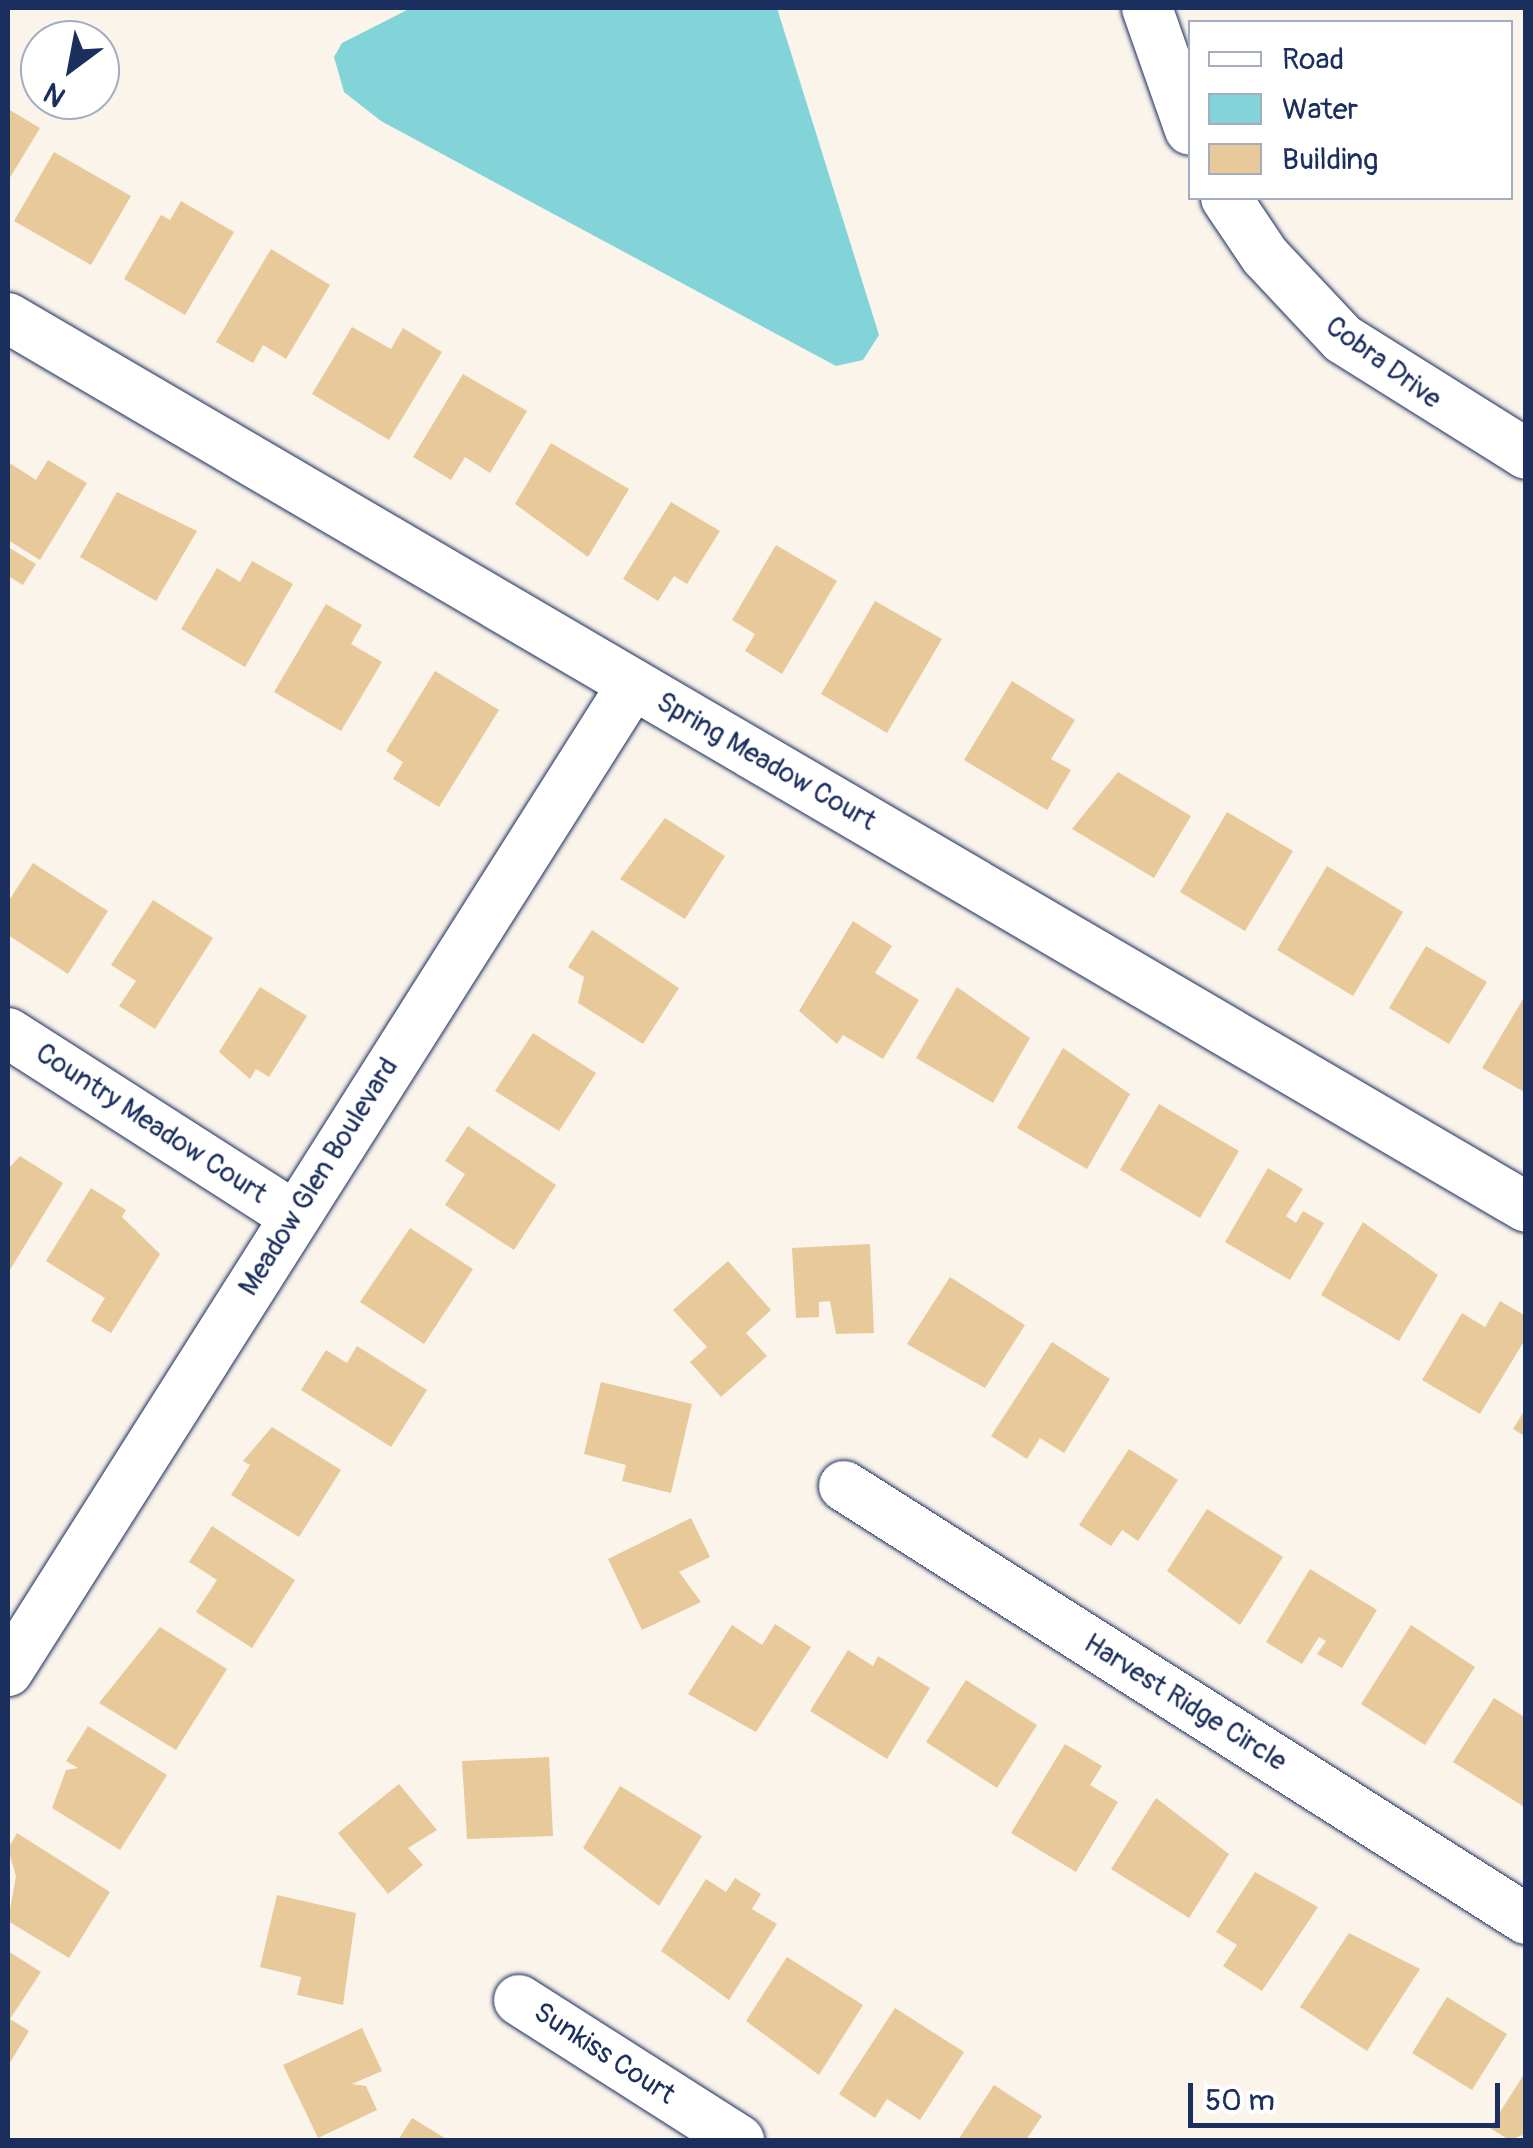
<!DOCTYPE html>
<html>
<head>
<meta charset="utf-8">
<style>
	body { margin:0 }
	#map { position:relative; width:1533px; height:2148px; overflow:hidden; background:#faf4eb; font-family:Pangolin,sans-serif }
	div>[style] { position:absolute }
	.water>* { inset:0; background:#82d4d9 }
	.building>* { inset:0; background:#e8c99a }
	.roads { filter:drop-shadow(0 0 2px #1b2f5e) drop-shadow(0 0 2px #1b2f5e) }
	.street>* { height:50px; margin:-25px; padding:0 25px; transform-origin:25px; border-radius:25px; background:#fff }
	span { translate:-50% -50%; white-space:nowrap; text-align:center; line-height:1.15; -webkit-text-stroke:8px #fff; paint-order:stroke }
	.street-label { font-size:28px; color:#1b2f5e }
	.frame { position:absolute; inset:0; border:10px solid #1b2f5e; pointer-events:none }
	.legend { position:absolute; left:1188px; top:20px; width:325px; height:180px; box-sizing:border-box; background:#fff; border:2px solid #a4acbf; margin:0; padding:12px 18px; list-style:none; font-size:30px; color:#1b2f5e }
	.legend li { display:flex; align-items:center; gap:20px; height:50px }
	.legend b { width:50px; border:2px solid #a4acbf }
	.north { position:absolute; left:20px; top:20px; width:100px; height:100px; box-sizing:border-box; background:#fff; border:2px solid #a4acbf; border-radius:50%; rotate:212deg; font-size:28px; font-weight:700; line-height:40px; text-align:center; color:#1b2f5e }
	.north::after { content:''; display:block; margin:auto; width:35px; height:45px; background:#1b2f5e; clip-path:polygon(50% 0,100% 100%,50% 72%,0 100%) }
	.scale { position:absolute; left:1188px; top:2083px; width:312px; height:45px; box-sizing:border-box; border:5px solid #1b2f5e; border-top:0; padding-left:12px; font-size:30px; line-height:35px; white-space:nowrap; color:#1b2f5e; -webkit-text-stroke:8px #fff; paint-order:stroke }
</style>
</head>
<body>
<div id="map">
	<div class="water">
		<div style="clip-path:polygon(411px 8px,777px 8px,879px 335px,863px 360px,836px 366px,381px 121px,344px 92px,334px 57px,342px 43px)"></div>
	</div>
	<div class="building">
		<div style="clip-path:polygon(8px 109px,40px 128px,8px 181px)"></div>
		<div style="clip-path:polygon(54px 152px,131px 196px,91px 265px,14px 221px)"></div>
		<div style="clip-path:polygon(181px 201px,234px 232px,185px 315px,124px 279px,161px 215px,170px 220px)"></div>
		<div style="clip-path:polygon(271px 249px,330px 285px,286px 359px,263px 345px,253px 363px,216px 342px)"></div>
		<div style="clip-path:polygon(352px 327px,391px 349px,403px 328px,442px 352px,389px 440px,312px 394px)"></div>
		<div style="clip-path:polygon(463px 374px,527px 411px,490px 473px,465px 457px,451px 480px,413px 457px)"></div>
		<div style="clip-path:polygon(551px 443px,629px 489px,588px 557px,515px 504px)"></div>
		<div style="clip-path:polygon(48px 460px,87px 483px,40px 560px,8px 540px,8px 462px,36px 480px)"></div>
		<div style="clip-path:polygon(117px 492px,197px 531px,156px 601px,80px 557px)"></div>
		<div style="clip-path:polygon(671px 502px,720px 531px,687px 584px,674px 576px,658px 601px,623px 579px)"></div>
		<div style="clip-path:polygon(776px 545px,837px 581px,782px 674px,745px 651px,755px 634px,732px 620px)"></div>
		<div style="clip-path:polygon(8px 547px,36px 564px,23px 585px,8px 576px)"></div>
		<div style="clip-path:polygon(252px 561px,293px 584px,245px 667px,181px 629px,217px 568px,240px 582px)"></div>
		<div style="clip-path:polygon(875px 601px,942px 639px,887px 733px,821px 694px)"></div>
		<div style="clip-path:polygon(326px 604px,362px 625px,351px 644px,382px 662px,341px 731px,274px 692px)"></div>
		<div style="clip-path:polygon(435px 671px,499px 710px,439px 807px,393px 779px,403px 762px,386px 751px)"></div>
		<div style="clip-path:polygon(1012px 681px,1075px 720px,1051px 759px,1071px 770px,1047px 810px,964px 760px)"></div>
		<div style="clip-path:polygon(1118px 772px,1191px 816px,1154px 878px,1072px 829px)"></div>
		<div style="clip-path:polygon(1227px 812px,1293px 851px,1245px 931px,1180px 892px)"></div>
		<div style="clip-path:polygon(665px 818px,725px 856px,685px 919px,620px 879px)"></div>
		<div style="clip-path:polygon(33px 863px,108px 911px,68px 974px,8px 935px,8px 902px)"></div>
		<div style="clip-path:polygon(1327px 866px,1403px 912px,1353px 996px,1277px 950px)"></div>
		<div style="clip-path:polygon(153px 900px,213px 938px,155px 1029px,119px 1006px,136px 981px,111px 965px)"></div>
		<div style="clip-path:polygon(853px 921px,892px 946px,875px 973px,919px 1000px,883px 1059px,843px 1035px,837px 1044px,799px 1011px)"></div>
		<div style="clip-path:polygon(592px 930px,679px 988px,643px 1044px,578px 1003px,584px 977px,568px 967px)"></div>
		<div style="clip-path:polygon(1426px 946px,1487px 982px,1449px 1044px,1389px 1008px)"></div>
		<div style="clip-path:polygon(260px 987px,307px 1016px,269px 1077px,256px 1069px,250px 1079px,219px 1052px)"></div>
		<div style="clip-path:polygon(957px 987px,1030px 1038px,993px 1103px,916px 1058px)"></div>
		<div style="clip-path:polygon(1526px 994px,1526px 1093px,1482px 1068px)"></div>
		<div style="clip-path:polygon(533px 1033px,596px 1073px,559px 1131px,495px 1091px)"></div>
		<div style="clip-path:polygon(1063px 1048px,1130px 1094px,1087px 1169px,1017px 1128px)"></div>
		<div style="clip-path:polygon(1159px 1104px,1239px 1151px,1200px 1218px,1120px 1170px)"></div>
		<div style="clip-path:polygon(468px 1126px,556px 1185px,514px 1250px,445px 1205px,465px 1174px,445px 1161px)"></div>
		<div style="clip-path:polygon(20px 1156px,63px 1183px,8px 1273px,8px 1169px)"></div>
		<div style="clip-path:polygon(1268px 1168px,1303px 1189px,1286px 1216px,1296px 1223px,1303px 1211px,1324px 1223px,1290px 1280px,1225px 1242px)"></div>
		<div style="clip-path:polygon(91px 1188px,126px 1210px,122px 1217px,160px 1254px,111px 1333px,91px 1321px,105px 1298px,46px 1261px)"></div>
		<div style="clip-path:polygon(1363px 1222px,1438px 1275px,1399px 1341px,1321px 1295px)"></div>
		<div style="clip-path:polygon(410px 1228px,473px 1269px,424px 1344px,360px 1302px)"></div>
		<div style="clip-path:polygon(870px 1244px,874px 1333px,836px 1334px,830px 1301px,819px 1302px,819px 1317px,796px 1318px,792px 1248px)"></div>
		<div style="clip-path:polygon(728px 1261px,771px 1310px,746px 1333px,767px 1356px,721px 1397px,690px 1362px,707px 1347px,673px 1310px)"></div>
		<div style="clip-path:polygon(950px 1277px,1025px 1325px,985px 1388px,907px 1344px)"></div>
		<div style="clip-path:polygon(1500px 1301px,1526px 1316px,1526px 1338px,1480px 1414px,1422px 1380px,1462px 1313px,1485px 1327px)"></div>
		<div style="clip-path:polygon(1052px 1342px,1110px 1379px,1064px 1453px,1040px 1438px,1027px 1459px,991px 1436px)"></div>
		<div style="clip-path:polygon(357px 1346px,427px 1390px,391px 1447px,301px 1390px,326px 1350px,347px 1363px)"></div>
		<div style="clip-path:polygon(601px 1382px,692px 1404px,671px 1493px,622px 1481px,626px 1465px,584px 1454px)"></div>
		<div style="clip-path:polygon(1526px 1408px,1526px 1437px,1513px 1429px)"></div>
		<div style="clip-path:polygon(272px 1427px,341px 1470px,299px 1537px,231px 1495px,250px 1465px,243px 1461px)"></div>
		<div style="clip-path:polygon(1129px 1449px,1178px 1480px,1138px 1541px,1122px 1530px,1111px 1546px,1079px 1525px)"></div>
		<div style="clip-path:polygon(1207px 1509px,1283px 1557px,1240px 1625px,1167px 1571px)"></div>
		<div style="clip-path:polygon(691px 1518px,710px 1557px,679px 1572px,701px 1602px,642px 1630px,608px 1559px)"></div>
		<div style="clip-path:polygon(212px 1526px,295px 1580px,252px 1648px,196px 1612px,217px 1580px,189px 1562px)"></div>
		<div style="clip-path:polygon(1310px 1569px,1377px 1610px,1342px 1668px,1317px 1654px,1326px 1641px,1319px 1637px,1302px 1664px,1266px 1642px)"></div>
		<div style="clip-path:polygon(775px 1624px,811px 1647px,756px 1732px,688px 1694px,732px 1625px,762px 1645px)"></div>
		<div style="clip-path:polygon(1411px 1625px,1475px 1667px,1425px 1745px,1361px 1704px)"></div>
		<div style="clip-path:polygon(160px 1627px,227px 1669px,176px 1750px,99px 1703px)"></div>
		<div style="clip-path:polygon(848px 1650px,873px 1666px,878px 1656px,930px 1688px,887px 1759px,810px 1711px)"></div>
		<div style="clip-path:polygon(966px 1680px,1037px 1725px,997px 1788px,926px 1742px)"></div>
		<div style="clip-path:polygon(1494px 1698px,1526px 1718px,1526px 1808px,1453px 1762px)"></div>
		<div style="clip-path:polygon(88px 1726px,167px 1775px,120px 1850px,52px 1808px,66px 1770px,78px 1768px,66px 1761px)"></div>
		<div style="clip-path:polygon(1065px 1744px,1102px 1766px,1090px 1785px,1118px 1802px,1076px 1872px,1011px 1833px)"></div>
		<div style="clip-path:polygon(549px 1757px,553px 1836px,467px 1839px,462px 1761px)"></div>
		<div style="clip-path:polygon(399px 1784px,437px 1830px,408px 1848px,423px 1865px,388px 1894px,338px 1833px)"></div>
		<div style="clip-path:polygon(620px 1786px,702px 1836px,659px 1906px,583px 1848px)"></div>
		<div style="clip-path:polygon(1156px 1798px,1229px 1854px,1189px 1918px,1111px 1869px)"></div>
		<div style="clip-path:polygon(17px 1833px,110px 1892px,69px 1958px,8px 1921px,16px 1876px,8px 1849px)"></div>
		<div style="clip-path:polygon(1255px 1872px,1318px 1907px,1262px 1991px,1223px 1966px,1237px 1945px,1216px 1932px)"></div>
		<div style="clip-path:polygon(735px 1878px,761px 1894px,752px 1909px,777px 1924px,729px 2000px,661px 1951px,706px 1879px,726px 1892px)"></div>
		<div style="clip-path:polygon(277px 1895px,356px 1913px,343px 2005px,297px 1995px,301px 1977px,260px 1967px)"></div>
		<div style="clip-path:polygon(1349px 1933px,1420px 1969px,1367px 2051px,1300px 2007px)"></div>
		<div style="clip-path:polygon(8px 1951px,41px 1972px,10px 2019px,29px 2031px,8px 2066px)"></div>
		<div style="clip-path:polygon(787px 1957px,863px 2005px,819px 2075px,746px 2021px)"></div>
		<div style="clip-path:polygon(1447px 1997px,1507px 2034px,1472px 2090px,1412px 2053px)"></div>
		<div style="clip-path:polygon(895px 2008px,964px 2052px,920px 2120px,887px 2099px,875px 2118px,839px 2094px)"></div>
		<div style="clip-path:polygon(362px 2028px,382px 2071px,352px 2084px,366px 2086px,377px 2110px,318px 2138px,283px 2065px)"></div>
		<div style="clip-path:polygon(1526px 2071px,1526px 2134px,1509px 2140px,1490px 2128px)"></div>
		<div style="clip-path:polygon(994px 2085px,1042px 2116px,1026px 2140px,958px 2140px)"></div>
		<div style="clip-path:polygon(412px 2118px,448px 2140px,398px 2140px)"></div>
	</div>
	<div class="roads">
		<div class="street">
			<div style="left:1147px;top:8px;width:129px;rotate:70.6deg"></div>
			<div style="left:1226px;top:198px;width:70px;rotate:56.1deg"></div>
			<div style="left:1265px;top:256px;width:114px;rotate:46.8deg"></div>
			<div style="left:1343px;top:339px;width:216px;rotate:32.1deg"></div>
			<div style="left:8px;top:318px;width:1759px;rotate:30.35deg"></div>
			<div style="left:8px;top:1033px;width:340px;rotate:32.6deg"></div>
			<div style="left:844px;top:1486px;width:808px;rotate:32.41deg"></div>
			<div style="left:8px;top:1671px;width:1168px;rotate:-57.66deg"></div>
			<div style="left:519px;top:2000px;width:261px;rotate:32.5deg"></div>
		</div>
	</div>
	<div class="street-label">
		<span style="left:1383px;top:363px;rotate:36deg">Cobra Drive</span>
		<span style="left:766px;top:762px;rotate:30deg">Spring Meadow Court</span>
		<span style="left:151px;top:1124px;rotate:33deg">Country Meadow Court</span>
		<span style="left:319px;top:1177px;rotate:-58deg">Meadow Glen Boulevard</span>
		<span style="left:1185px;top:1703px;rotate:32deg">Harvest Ridge Circle</span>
		<span style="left:604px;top:2054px;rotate:33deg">Sunkiss Court</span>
	</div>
	<div class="frame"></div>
	<ul class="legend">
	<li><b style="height:12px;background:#fff"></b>Road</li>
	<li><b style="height:28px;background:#82d4d9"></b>Water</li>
	<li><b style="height:28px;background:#e8c99a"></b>Building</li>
	</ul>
	<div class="north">N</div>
	<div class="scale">50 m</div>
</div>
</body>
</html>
